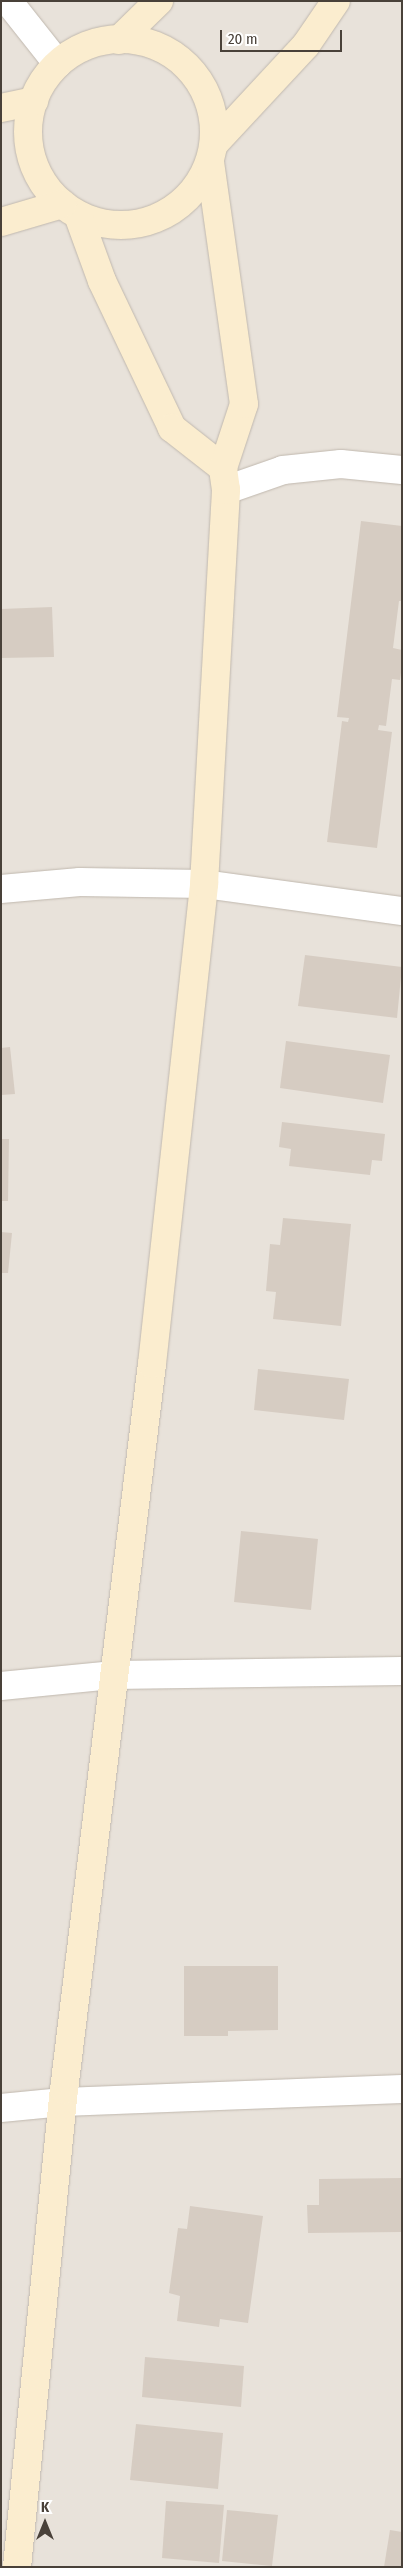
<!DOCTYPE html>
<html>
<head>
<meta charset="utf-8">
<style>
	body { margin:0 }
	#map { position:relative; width:403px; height:2568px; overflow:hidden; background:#f5f1ec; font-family:"Fira Sans Condensed",sans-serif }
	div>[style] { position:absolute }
	.residential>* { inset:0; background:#e8e2da }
	.building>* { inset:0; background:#d6ccc2 }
	.roads { filter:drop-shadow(0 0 1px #c0b8ae) drop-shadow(0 0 1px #c0b8ae) }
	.street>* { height:28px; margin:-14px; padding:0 14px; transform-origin:14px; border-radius:14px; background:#fff }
	.secondary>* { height:28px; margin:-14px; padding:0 14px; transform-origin:14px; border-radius:14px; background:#fbedcf }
	.secondary>.ring { margin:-14px; padding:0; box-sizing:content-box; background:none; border:28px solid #fbedcf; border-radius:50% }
	span { translate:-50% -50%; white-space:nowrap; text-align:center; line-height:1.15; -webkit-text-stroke:4px #fff; paint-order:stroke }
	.frame { position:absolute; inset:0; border:2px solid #494139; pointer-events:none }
	.north { position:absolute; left:20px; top:2498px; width:50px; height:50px; -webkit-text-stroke:4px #fff; paint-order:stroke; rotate:0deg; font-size:14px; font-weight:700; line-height:20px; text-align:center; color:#494139 }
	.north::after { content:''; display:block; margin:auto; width:18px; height:22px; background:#494139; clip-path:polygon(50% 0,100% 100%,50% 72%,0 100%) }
	.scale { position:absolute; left:220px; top:30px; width:122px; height:22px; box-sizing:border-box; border:2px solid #494139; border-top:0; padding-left:6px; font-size:15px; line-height:18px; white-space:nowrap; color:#494139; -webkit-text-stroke:4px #fff; paint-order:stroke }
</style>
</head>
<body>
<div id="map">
	<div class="residential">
		<div style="clip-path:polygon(1px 1px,402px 1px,402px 2567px,1px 2567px)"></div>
	</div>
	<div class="building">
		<div style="clip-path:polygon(361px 521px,402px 526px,402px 601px,399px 601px,393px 648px,402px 650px,402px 665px,400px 680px,392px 679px,386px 726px,379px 725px,378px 730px,392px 732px,377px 848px,327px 842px,342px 721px,348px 722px,349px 718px,337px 717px)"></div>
		<div style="clip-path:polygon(52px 607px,54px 657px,1px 658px,1px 609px)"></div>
		<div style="clip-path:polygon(305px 955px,402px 967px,397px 1018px,298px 1006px)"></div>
		<div style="clip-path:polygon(286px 1041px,390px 1055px,383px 1103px,280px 1088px)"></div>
		<div style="clip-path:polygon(10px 1047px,15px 1094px,1px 1095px,1px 1048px)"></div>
		<div style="clip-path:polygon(282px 1122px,385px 1134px,382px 1161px,372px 1160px,370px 1175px,289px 1166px,291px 1149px,279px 1147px)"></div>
		<div style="clip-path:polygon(1px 1139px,9px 1139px,8px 1201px,1px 1201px)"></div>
		<div style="clip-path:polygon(283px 1218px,351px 1224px,341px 1326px,273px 1319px,276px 1292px,266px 1291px,270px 1244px,280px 1245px)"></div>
		<div style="clip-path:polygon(1px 1232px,12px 1233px,8px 1273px,1px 1273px)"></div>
		<div style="clip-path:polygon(258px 1369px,349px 1379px,344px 1420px,254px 1410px)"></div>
		<div style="clip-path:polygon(241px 1531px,318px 1539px,311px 1610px,234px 1602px)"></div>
		<div style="clip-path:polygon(184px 1966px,278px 1966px,278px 2030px,228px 2031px,228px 2036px,184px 2036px)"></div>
		<div style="clip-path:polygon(402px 2178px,402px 2232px,308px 2233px,307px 2205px,319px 2205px,319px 2179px)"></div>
		<div style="clip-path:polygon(190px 2206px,263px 2216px,248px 2323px,220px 2319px,219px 2327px,177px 2321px,180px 2296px,169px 2293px,178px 2228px,187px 2229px)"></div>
		<div style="clip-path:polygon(145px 2357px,244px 2366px,241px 2407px,142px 2397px)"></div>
		<div style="clip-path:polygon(136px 2424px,223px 2433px,218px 2489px,130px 2480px)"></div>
		<div style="clip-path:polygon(166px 2501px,224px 2505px,219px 2563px,162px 2558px)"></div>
		<div style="clip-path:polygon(227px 2510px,278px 2515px,272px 2566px,222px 2561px)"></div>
		<div style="clip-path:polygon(390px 2530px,402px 2532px,402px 2567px,384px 2567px)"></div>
	</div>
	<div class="roads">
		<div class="street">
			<div style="left:8px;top:1px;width:80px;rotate:51.6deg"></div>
			<div style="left:226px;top:490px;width:60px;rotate:-19.3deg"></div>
			<div style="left:283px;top:470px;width:58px;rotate:-5.9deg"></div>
			<div style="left:341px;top:464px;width:61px;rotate:5.6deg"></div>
			<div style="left:1px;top:889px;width:79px;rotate:-5.1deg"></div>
			<div style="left:80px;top:882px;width:124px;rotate:0.9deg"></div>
			<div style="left:204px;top:884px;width:200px;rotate:7.8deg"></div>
			<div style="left:1px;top:1686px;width:114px;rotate:-5.6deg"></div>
			<div style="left:114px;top:1675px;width:288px;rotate:-0.8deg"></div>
			<div style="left:1px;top:2108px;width:62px;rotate:-5.5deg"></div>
			<div style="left:63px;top:2102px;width:339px;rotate:-2.2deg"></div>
		</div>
		<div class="secondary">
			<div class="ring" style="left:28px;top:39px;width:158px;height:158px"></div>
			<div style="left:119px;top:40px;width:56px;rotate:-44.3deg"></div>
			<div style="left:1px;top:108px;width:34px;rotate:-12deg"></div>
			<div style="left:214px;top:144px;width:135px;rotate:-47.1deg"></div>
			<div style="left:306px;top:45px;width:53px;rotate:-55.7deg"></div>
			<div style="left:78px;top:215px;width:70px;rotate:70deg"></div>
			<div style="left:102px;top:281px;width:163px;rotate:64.5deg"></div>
			<div style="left:172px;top:428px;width:65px;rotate:38.1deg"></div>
			<div style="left:1px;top:222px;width:64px;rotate:-16.4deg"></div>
			<div style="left:17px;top:2567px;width:479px;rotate:-84.4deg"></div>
			<div style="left:64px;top:2090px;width:731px;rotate:-83.09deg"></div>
			<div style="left:152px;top:1364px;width:483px;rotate:-83.8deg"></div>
			<div style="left:204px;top:884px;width:395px;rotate:-86.8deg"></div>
			<div style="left:226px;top:490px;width:22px;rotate:-98deg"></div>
			<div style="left:223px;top:468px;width:67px;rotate:-71.8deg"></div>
			<div style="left:244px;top:404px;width:244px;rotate:-98deg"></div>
		</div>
	</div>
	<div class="frame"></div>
	<div class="north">K</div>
	<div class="scale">20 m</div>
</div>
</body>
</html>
